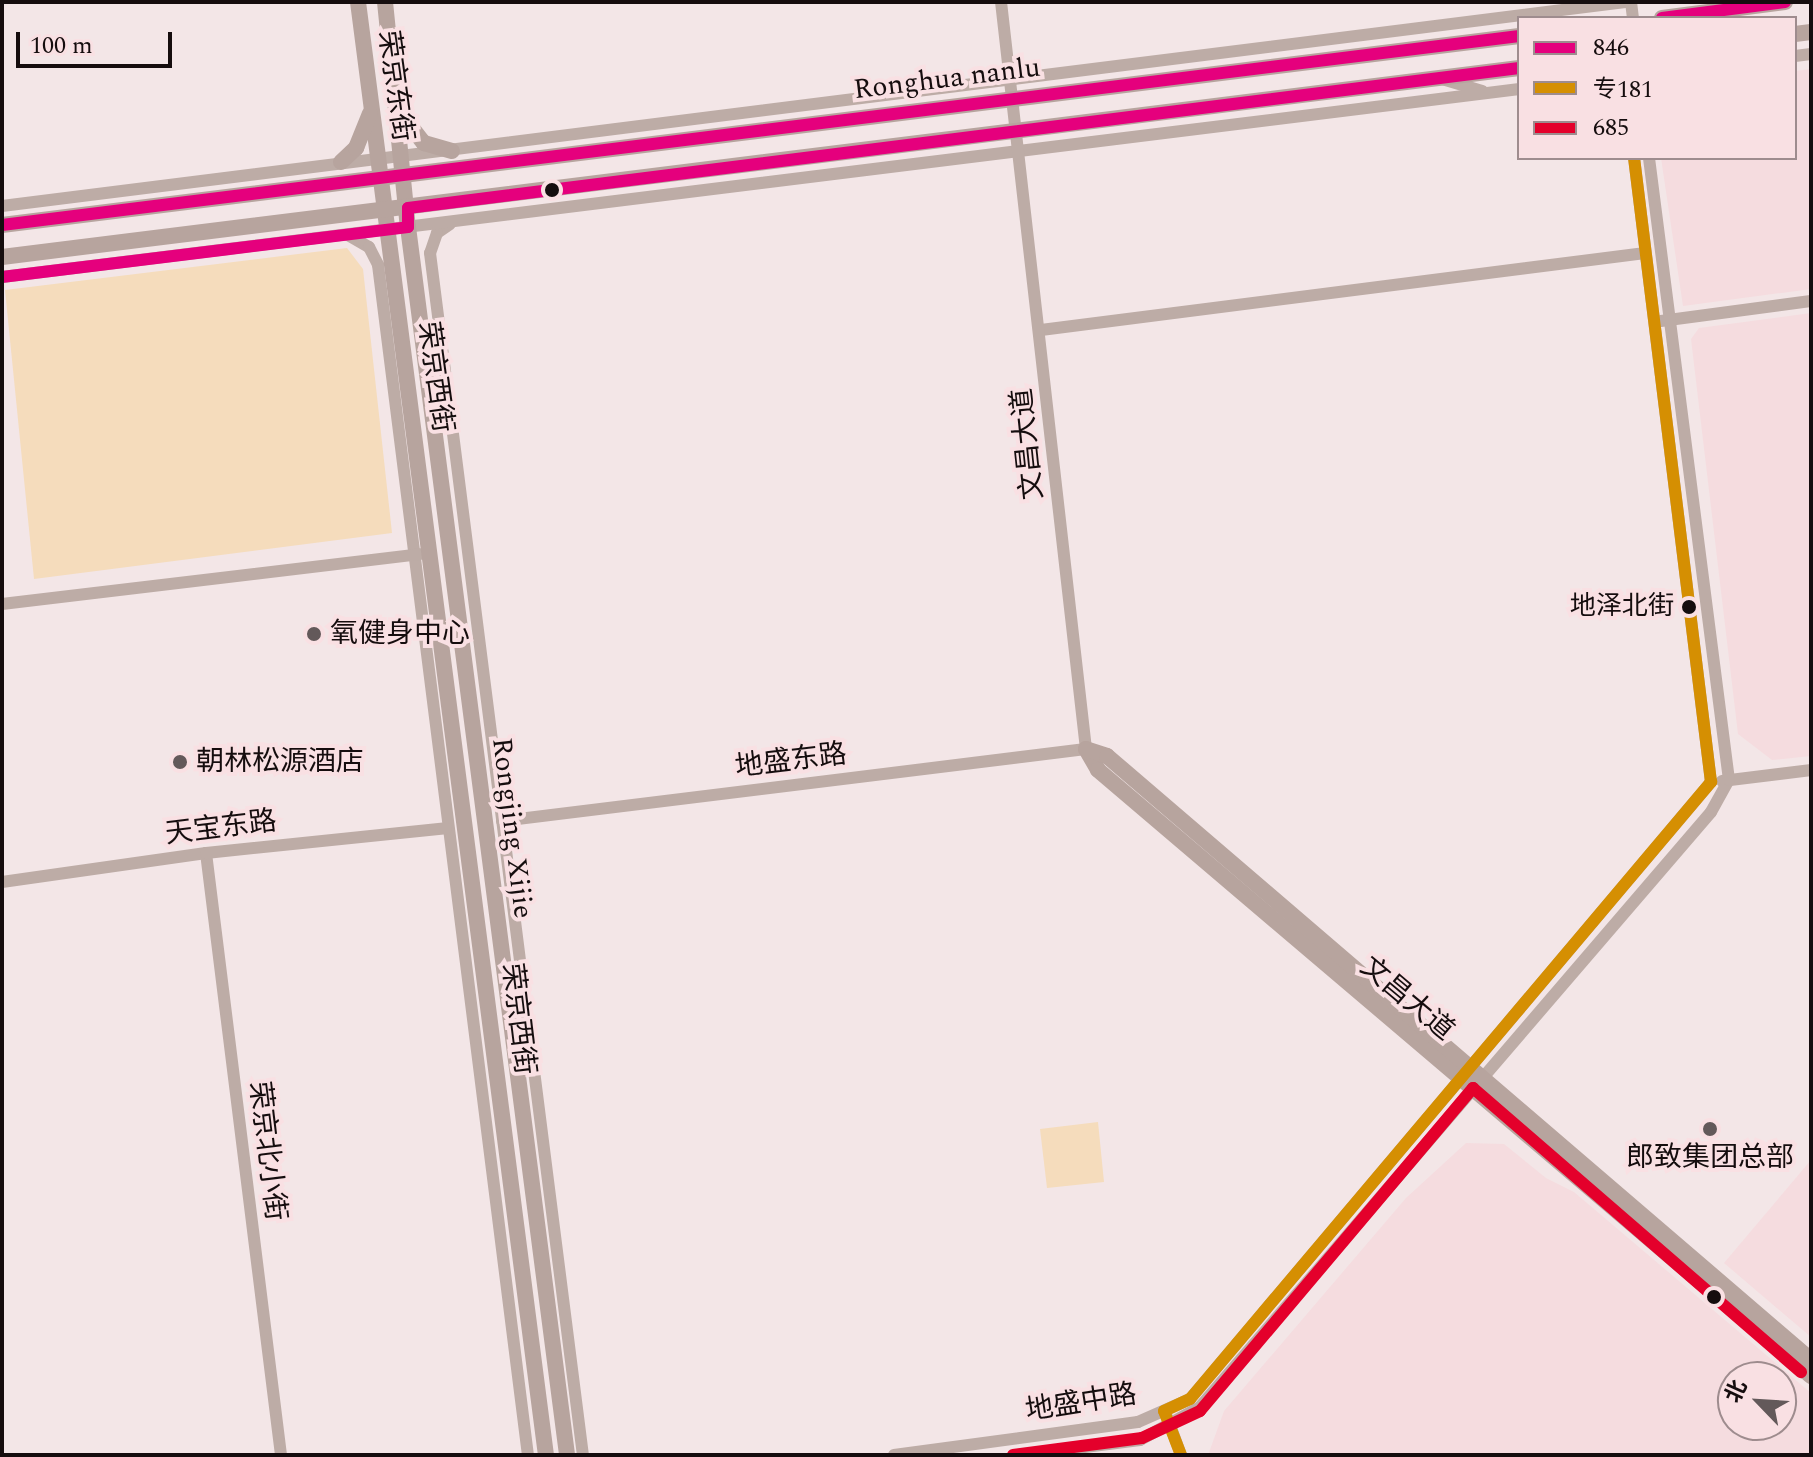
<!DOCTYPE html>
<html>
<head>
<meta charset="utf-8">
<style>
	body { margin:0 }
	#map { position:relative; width:1813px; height:1457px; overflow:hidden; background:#f3e6e7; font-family:Spectral,"Noto Sans SC",serif }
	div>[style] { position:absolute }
	.built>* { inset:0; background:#f5dcdf }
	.green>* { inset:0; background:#f5dcbc }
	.minor>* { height:12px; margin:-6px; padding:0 6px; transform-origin:6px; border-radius:6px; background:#bdaca6 }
	.major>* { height:16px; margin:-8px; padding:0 8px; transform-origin:8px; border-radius:8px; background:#b7a49e }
	.bus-1>* { height:12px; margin:-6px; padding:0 6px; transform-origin:6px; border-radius:6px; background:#e5007d }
	.bus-2>* { height:12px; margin:-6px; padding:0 6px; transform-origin:6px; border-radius:6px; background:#d58f02 }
	.bus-3>* { height:12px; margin:-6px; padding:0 6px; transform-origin:6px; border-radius:6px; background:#e4002b }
	.dots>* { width:22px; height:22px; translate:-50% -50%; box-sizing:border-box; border:4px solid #f9e0e3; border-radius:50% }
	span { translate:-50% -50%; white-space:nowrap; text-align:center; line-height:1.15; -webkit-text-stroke:8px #f9e0e3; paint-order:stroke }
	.bus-label { font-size:26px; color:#150d0e }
	.right { translate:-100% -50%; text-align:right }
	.street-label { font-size:28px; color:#150d0e }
	.poi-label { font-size:28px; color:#150d0e }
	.left { translate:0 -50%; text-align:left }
	.frame { position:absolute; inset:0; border:4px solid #150d0e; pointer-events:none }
	.legend { position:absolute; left:1517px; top:16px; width:280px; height:144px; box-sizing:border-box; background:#f9e0e3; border:2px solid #9e8c8e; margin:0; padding:10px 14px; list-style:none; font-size:24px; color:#150d0e }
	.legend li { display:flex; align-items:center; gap:16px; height:40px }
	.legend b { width:40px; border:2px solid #9e8c8e }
	.north { position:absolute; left:1717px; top:1361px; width:80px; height:80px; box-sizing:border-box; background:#f9e0e3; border:2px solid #9e8c8e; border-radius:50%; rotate:295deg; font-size:22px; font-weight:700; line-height:32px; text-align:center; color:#150d0e }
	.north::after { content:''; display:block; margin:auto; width:28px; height:36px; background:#63595a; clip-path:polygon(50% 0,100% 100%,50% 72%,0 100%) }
	.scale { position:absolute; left:16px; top:32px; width:156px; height:36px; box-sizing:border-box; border:4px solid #150d0e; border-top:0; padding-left:10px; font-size:24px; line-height:28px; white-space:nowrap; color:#150d0e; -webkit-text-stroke:6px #f9e0e3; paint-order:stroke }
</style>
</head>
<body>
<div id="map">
	<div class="built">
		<div style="clip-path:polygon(1811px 69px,1811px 289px,1683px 306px,1661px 158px,1795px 158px,1795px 71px)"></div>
		<div style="clip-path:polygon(1811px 313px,1811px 756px,1772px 760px,1738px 734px,1691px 339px,1699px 328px)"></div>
		<div style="clip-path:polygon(evenodd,1466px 1143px,1504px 1144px,1546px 1178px,1574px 1192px,1811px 1393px,1811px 1455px,1208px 1455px,1224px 1411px,1406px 1198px,1466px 1143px,1733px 1377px,1781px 1377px,1781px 1425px,1733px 1425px,1733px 1377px)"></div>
		<div style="clip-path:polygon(1811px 1160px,1811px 1337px,1724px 1263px)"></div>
	</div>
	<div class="green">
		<div style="clip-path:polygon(347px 248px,363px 269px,392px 533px,34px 579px,5px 290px)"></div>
		<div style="clip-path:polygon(1098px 1122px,1104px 1182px,1047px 1188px,1040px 1129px)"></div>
	</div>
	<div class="minor">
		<div style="left:1631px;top:2px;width:16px;rotate:83deg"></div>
		<div style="left:1795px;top:56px;width:16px;rotate:-7deg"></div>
		<div style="left:1442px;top:79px;width:42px;rotate:16.7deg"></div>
		<div style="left:2px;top:206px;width:1636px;rotate:-7.16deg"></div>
		<div style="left:450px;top:224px;width:16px;rotate:145deg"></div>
		<div style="left:437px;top:233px;width:21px;rotate:109deg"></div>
		<div style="left:430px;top:253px;width:1212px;rotate:82.75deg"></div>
		<div style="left:348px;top:235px;width:24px;rotate:30deg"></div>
		<div style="left:369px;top:247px;width:20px;rotate:63deg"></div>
		<div style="left:378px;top:265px;width:1199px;rotate:82.82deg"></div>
		<div style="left:2px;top:277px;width:1529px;rotate:-7.06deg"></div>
		<div style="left:1661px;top:321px;width:151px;rotate:-7.6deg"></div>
		<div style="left:1041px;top:330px;width:609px;rotate:-7.27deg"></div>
		<div style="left:2px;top:604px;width:421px;rotate:-6.8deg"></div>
		<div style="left:1722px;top:781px;width:90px;rotate:-7deg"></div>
		<div style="left:502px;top:821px;width:588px;rotate:-7.03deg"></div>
		<div style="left:1086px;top:749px;width:752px;rotate:-96.49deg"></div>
		<div style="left:206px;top:853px;width:607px;rotate:82.9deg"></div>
		<div style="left:2px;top:882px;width:206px;rotate:-8.1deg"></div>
		<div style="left:206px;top:853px;width:241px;rotate:-5.9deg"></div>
		<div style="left:1167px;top:1417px;width:40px;rotate:69.8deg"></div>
		<div style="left:894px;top:1455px;width:246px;rotate:-7.7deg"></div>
		<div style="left:1138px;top:1422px;width:57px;rotate:-23.9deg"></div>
		<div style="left:1190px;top:1399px;width:808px;rotate:-49.82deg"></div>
		<div style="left:1711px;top:782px;width:629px;rotate:-97.03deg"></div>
		<div style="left:1022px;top:1455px;width:119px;rotate:-7.2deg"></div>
		<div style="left:1140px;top:1440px;width:68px;rotate:-28.8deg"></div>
		<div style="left:1200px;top:1407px;width:784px;rotate:-49.34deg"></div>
		<div style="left:1711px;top:812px;width:37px;rotate:-61deg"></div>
		<div style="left:1729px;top:780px;width:627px;rotate:-97.33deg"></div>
	</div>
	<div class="major">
		<div style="left:358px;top:2px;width:1465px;rotate:82.63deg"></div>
		<div style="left:385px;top:2px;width:226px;rotate:84.2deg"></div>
		<div style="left:408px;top:227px;width:1238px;rotate:82.62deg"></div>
		<div style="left:1662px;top:18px;width:124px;rotate:-7.4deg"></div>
		<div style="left:1795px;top:34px;width:16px;rotate:-7deg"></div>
		<div style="left:401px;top:114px;width:37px;rotate:52deg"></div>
		<div style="left:424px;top:143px;width:29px;rotate:16deg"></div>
		<div style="left:341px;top:162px;width:21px;rotate:-43deg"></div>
		<div style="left:356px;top:148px;width:37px;rotate:-68deg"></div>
		<div style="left:2px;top:225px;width:1529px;rotate:-7.1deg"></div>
		<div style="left:2px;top:257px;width:1529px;rotate:-7.1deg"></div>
		<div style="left:1086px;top:749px;width:24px;rotate:60deg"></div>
		<div style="left:1098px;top:770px;width:936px;rotate:40.36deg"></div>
		<div style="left:1086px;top:749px;width:22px;rotate:18deg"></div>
		<div style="left:1107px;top:756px;width:928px;rotate:40.63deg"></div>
	</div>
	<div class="bus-1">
		<div style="left:1662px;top:18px;width:124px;rotate:-7.4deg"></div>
		<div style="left:2px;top:225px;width:1529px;rotate:-7.1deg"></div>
		<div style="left:2px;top:277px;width:409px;rotate:-7deg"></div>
		<div style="left:408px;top:227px;width:19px;rotate:-90deg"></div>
		<div style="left:408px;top:208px;width:1120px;rotate:-7.18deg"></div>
	</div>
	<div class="bus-2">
		<div style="left:1181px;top:1455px;width:47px;rotate:-111.1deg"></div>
		<div style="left:1164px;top:1411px;width:29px;rotate:-25deg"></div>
		<div style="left:1190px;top:1399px;width:808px;rotate:-49.82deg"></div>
		<div style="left:1711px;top:782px;width:629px;rotate:-97.03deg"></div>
	</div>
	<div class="bus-3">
		<div style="left:1013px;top:1455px;width:130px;rotate:-7.5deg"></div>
		<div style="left:1142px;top:1438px;width:64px;rotate:-25deg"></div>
		<div style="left:1200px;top:1411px;width:423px;rotate:-49.8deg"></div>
		<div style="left:1473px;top:1088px;width:434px;rotate:40.9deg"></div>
	</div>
	<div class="dots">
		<div style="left:552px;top:190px;background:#150d0e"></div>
		<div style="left:1689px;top:607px;background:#150d0e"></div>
		<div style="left:314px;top:634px;background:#63595a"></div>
		<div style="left:180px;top:762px;background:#63595a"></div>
		<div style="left:1710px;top:1129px;background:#63595a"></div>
		<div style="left:1714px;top:1297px;background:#150d0e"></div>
	</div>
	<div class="bus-label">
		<span class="right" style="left:1674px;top:607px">地泽北街</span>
	</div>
	<div class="street-label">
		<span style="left:947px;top:79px;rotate:-7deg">Ronghua nanlu</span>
		<span style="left:395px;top:86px;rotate:82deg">荣京东街</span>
		<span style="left:435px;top:377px;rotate:82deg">荣京西街</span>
		<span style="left:1028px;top:444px;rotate:-96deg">文昌大道</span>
		<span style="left:791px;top:761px;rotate:-7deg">地盛东路</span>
		<span style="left:221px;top:828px;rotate:-7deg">天宝东路</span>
		<span style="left:512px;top:828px;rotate:83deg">Rongjing Xijie</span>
		<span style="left:1407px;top:999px;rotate:40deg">文昌大道</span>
		<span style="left:518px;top:1019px;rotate:83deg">荣京西街</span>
		<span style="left:267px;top:1151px;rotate:83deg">荣京北小街</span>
		<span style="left:1081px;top:1403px;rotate:-9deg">地盛中路</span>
	</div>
	<div class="poi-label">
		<span class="left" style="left:330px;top:634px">氧健身中心</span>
		<span class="left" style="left:196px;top:762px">朝林松源酒店</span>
		<span style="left:1710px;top:1158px">郎致集团总部</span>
	</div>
	<div class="frame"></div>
	<ul class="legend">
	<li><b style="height:10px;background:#e5007d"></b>846</li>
	<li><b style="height:10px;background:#d58f02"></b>专181</li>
	<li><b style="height:10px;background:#e4002b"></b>685</li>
	</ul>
	<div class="north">北</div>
	<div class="scale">100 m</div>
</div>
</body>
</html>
